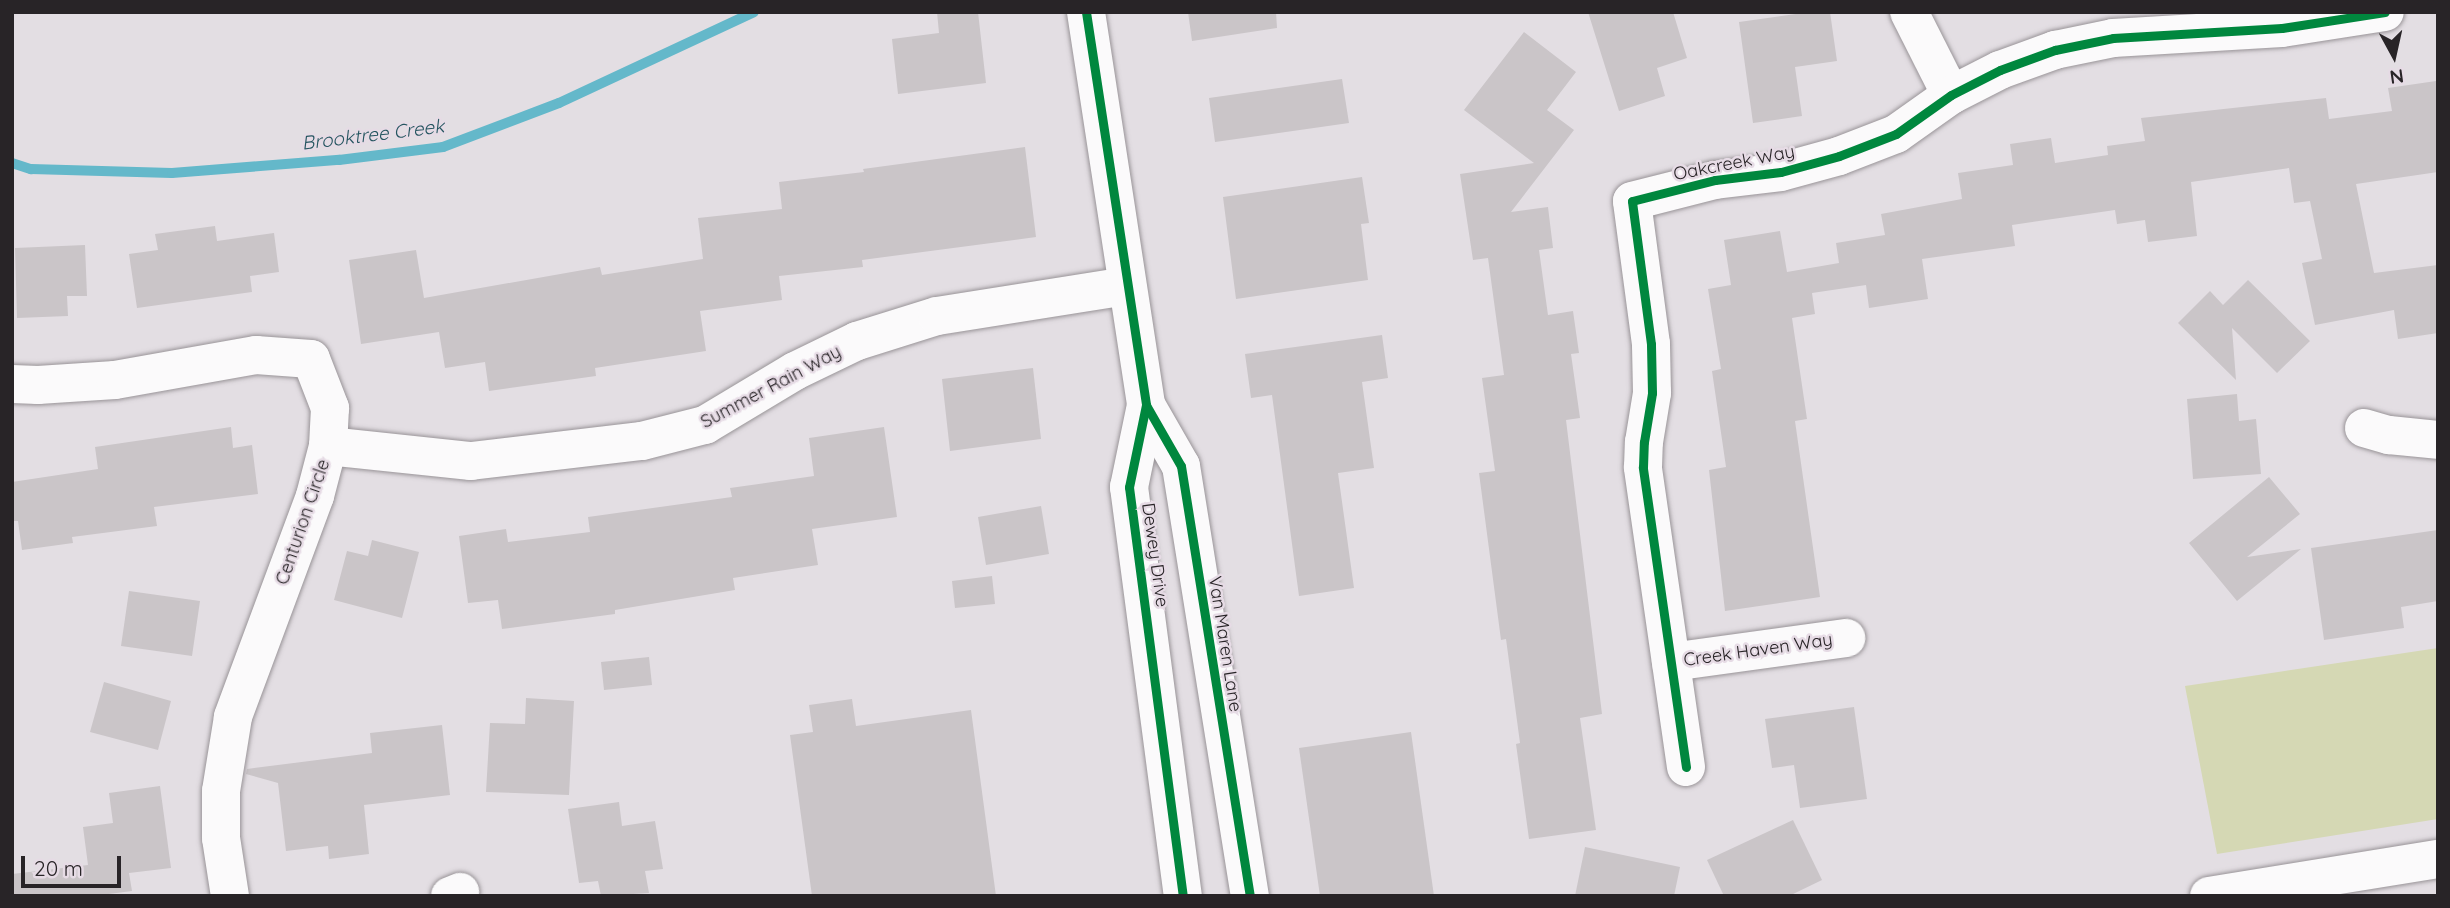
<!DOCTYPE html>
<html>
<head>
<meta charset="utf-8">
<style>
	body { margin:0 }
	#map { position:relative; width:2450px; height:908px; overflow:hidden; background:#e3dee3; font-family:Quicksand,sans-serif }
	div>[style] { position:absolute }
	.green>* { inset:0; background:#d5d8b4 }
	.stream>* { height:10px; margin:-5px; padding:0 5px; transform-origin:5px; border-radius:5px; background:#64b8ca }
	.building>* { inset:0; background:#cac5c8 }
	.roads { filter:drop-shadow(0 0 2px #999498) drop-shadow(0 0 2px #999498) }
	.minor>* { height:38px; margin:-19px; padding:0 19px; transform-origin:19px; border-radius:19px; background:#fbfafb }
	.major>* { height:38px; margin:-19px; padding:0 19px; transform-origin:19px; border-radius:19px; background:#fbfafb }
	.cycleway>* { height:9px; margin:-4.5px; padding:0 4.5px; transform-origin:4.5px; border-radius:4.5px; background:#00873e }
	span { translate:-50% -50%; white-space:nowrap; text-align:center; line-height:1.15; -webkit-text-stroke:5px #e6dbe5; paint-order:stroke }
	.street-label { font-size:18px; color:#282427 }
	.water-label { font-size:19px; color:#255560; font-style:italic }
	.frame { position:absolute; inset:0; border:14px solid #282427; pointer-events:none }
	.north { position:absolute; left:2359px; top:21px; width:70px; height:70px; -webkit-text-stroke:5px #e6dbe5; paint-order:stroke; rotate:172deg; font-size:19px; font-weight:700; line-height:28px; text-align:center; color:#282427 }
	.north::after { content:''; display:block; margin:auto; width:24px; height:32px; background:#282427; clip-path:polygon(50% 0,100% 100%,50% 72%,0 100%) }
	.scale { position:absolute; left:21px; top:856px; width:100px; height:32px; box-sizing:border-box; border:4px solid #282427; border-top:0; padding-left:9px; font-size:21px; line-height:24px; white-space:nowrap; color:#282427; -webkit-text-stroke:5px #e6dbe5; paint-order:stroke }
</style>
</head>
<body>
<div id="map">
	<div class="green">
		<div style="clip-path:polygon(2438px 648px,2438px 819px,2217px 854px,2185px 686px)"></div>
	</div>
	<div class="stream">
		<div style="left:12px;top:163px;width:20px;rotate:18deg"></div>
		<div style="left:31px;top:169px;width:141px;rotate:1.6deg"></div>
		<div style="left:172px;top:173px;width:168px;rotate:-4.5deg"></div>
		<div style="left:339px;top:160px;width:105px;rotate:-7.1deg"></div>
		<div style="left:443px;top:147px;width:124px;rotate:-20.8deg"></div>
		<div style="left:559px;top:103px;width:215px;rotate:-25deg"></div>
	</div>
	<div class="building">
		<div style="clip-path:polygon(937px 12px,978px 12px,986px 83px,898px 94px,892px 39px,939px 33px)"></div>
		<div style="clip-path:polygon(1188px 12px,1276px 12px,1277px 28px,1192px 41px)"></div>
		<div style="clip-path:polygon(1588px 12px,1673px 12px,1687px 58px,1657px 68px,1665px 96px,1619px 111px)"></div>
		<div style="clip-path:polygon(1810px 12px,1830px 12px,1837px 61px,1795px 67px,1802px 116px,1753px 123px,1739px 22px)"></div>
		<div style="clip-path:polygon(1524px 32px,1576px 72px,1547px 110px,1574px 130px,1511px 212px,1548px 207px,1553px 248px,1539px 250px,1548px 315px,1573px 311px,1579px 353px,1571px 354px,1580px 418px,1566px 420px,1602px 714px,1580px 718px,1596px 830px,1529px 839px,1516px 744px,1520px 743px,1506px 639px,1501px 640px,1479px 473px,1495px 471px,1482px 378px,1504px 375px,1488px 258px,1473px 260px,1460px 174px,1534px 163px,1464px 110px)"></div>
		<div style="clip-path:polygon(1342px 79px,1349px 123px,1215px 142px,1209px 98px)"></div>
		<div style="clip-path:polygon(2436px 81px,2438px 172px,2356px 184px,2374px 273px,2438px 265px,2438px 333px,2398px 339px,2394px 310px,2315px 325px,2302px 263px,2322px 259px,2310px 201px,2294px 203px,2289px 168px,2191px 182px,2197px 236px,2148px 242px,2145px 220px,2117px 224px,2115px 210px,2012px 225px,2015px 246px,1922px 259px,1928px 299px,1869px 308px,1866px 285px,1812px 293px,1815px 314px,1792px 318px,1807px 419px,1795px 421px,1820px 597px,1725px 611px,1709px 470px,1726px 467px,1712px 371px,1721px 369px,1708px 289px,1731px 285px,1724px 240px,1780px 231px,1787px 272px,1839px 263px,1836px 243px,1885px 235px,1881px 214px,1962px 199px,1958px 173px,2013px 165px,2010px 144px,2051px 138px,2055px 163px,2108px 155px,2107px 146px,2145px 141px,2141px 118px,2326px 98px,2329px 119px,2392px 111px,2388px 88px)"></div>
		<div style="clip-path:polygon(1025px 147px,1036px 237px,862px 260px,863px 267px,779px 276px,782px 300px,700px 311px,706px 351px,595px 368px,596px 376px,489px 391px,485px 362px,445px 368px,439px 332px,361px 344px,349px 260px,416px 250px,424px 298px,600px 267px,602px 275px,703px 259px,698px 218px,782px 209px,779px 182px,864px 172px,863px 169px)"></div>
		<div style="clip-path:polygon(1362px 177px,1369px 223px,1361px 224px,1368px 280px,1236px 299px,1223px 197px)"></div>
		<div style="clip-path:polygon(215px 226px,217px 241px,274px 233px,279px 272px,250px 276px,252px 292px,137px 308px,129px 254px,158px 250px,155px 234px)"></div>
		<div style="clip-path:polygon(85px 245px,87px 296px,67px 296px,68px 316px,17px 318px,15px 248px)"></div>
		<div style="clip-path:polygon(2248px 280px,2310px 341px,2277px 373px,2232px 328px,2236px 380px,2178px 323px,2210px 291px,2223px 305px)"></div>
		<div style="clip-path:polygon(1382px 335px,1388px 378px,1362px 382px,1374px 468px,1338px 473px,1354px 588px,1299px 596px,1272px 395px,1251px 398px,1245px 354px)"></div>
		<div style="clip-path:polygon(1033px 368px,1041px 439px,950px 451px,942px 379px)"></div>
		<div style="clip-path:polygon(2237px 394px,2239px 421px,2256px 419px,2261px 474px,2193px 479px,2187px 399px)"></div>
		<div style="clip-path:polygon(231px 427px,233px 448px,252px 445px,258px 494px,154px 507px,157px 526px,72px 537px,73px 543px,22px 550px,18px 521px,12px 521px,12px 482px,98px 469px,95px 447px)"></div>
		<div style="clip-path:polygon(884px 427px,897px 517px,812px 529px,818px 565px,733px 578px,735px 590px,615px 610px,615px 614px,502px 629px,498px 600px,468px 603px,459px 536px,506px 529px,508px 542px,590px 532px,588px 517px,732px 497px,730px 488px,814px 476px,809px 438px)"></div>
		<div style="clip-path:polygon(2269px 477px,2300px 514px,2247px 557px,2301px 549px,2237px 601px,2189px 543px)"></div>
		<div style="clip-path:polygon(1041px 506px,1049px 554px,986px 565px,978px 517px)"></div>
		<div style="clip-path:polygon(2438px 530px,2438px 601px,2401px 607px,2404px 628px,2324px 640px,2311px 548px)"></div>
		<div style="clip-path:polygon(372px 540px,419px 552px,402px 618px,334px 600px,347px 551px,368px 556px)"></div>
		<div style="clip-path:polygon(992px 576px,995px 604px,955px 608px,952px 581px)"></div>
		<div style="clip-path:polygon(129px 591px,200px 601px,192px 656px,121px 646px)"></div>
		<div style="clip-path:polygon(649px 657px,652px 685px,604px 690px,601px 662px)"></div>
		<div style="clip-path:polygon(104px 682px,171px 701px,158px 750px,90px 732px)"></div>
		<div style="clip-path:polygon(526px 698px,574px 701px,569px 795px,486px 792px,490px 723px,525px 724px)"></div>
		<div style="clip-path:polygon(852px 699px,856px 726px,971px 710px,996px 896px,812px 896px,790px 735px,813px 732px,809px 705px)"></div>
		<div style="clip-path:polygon(1854px 707px,1867px 799px,1800px 808px,1794px 765px,1772px 768px,1765px 719px)"></div>
		<div style="clip-path:polygon(442px 725px,450px 795px,364px 805px,369px 854px,329px 859px,328px 846px,286px 851px,278px 783px,246px 774px,247px 769px,372px 753px,370px 733px)"></div>
		<div style="clip-path:polygon(1411px 732px,1434px 896px,1320px 896px,1299px 748px)"></div>
		<div style="clip-path:polygon(160px 786px,171px 868px,129px 873px,132px 891px,93px 896px,12px 896px,12px 874px,88px 865px,83px 827px,113px 823px,109px 793px)"></div>
		<div style="clip-path:polygon(619px 802px,622px 826px,655px 821px,663px 869px,645px 871px,649px 893px,601px 896px,598px 881px,579px 883px,568px 809px)"></div>
		<div style="clip-path:polygon(1793px 820px,1822px 880px,1789px 896px,1724px 896px,1707px 860px)"></div>
		<div style="clip-path:polygon(1585px 847px,1680px 867px,1674px 896px,1575px 896px)"></div>
	</div>
	<div class="roads">
		<div class="minor">
			<div style="left:1909px;top:12px;width:93px;rotate:63.2deg"></div>
			<div style="left:12px;top:384px;width:26px;rotate:2deg"></div>
			<div style="left:38px;top:385px;width:77px;rotate:-3.7deg"></div>
			<div style="left:115px;top:380px;width:143px;rotate:-10.1deg"></div>
			<div style="left:256px;top:355px;width:55px;rotate:4.2deg"></div>
			<div style="left:311px;top:359px;width:53px;rotate:68.8deg"></div>
			<div style="left:330px;top:408px;width:38px;rotate:93deg"></div>
			<div style="left:328px;top:446px;width:52px;rotate:104.6deg"></div>
			<div style="left:315px;top:496px;width:236px;rotate:110.4deg"></div>
			<div style="left:233px;top:717px;width:75px;rotate:99.2deg"></div>
			<div style="left:221px;top:791px;width:47px;rotate:90deg"></div>
			<div style="left:221px;top:838px;width:59px;rotate:81.2deg"></div>
			<div style="left:2364px;top:428px;width:26px;rotate:16deg"></div>
			<div style="left:2389px;top:435px;width:49px;rotate:5.8deg"></div>
			<div style="left:328px;top:446px;width:144px;rotate:6deg"></div>
			<div style="left:471px;top:461px;width:172px;rotate:-6.7deg"></div>
			<div style="left:642px;top:441px;width:65px;rotate:-14.3deg"></div>
			<div style="left:705px;top:425px;width:105px;rotate:-31deg"></div>
			<div style="left:795px;top:371px;width:69px;rotate:-25.8deg"></div>
			<div style="left:857px;top:341px;width:84px;rotate:-17.4deg"></div>
			<div style="left:937px;top:316px;width:192px;rotate:-9deg"></div>
			<div style="left:1671px;top:662px;width:177px;rotate:-7.8deg"></div>
			<div style="left:1686px;top:767px;width:303px;rotate:-98.2deg"></div>
			<div style="left:1643px;top:467px;width:25px;rotate:-88deg"></div>
			<div style="left:1644px;top:442px;width:50px;rotate:-80.7deg"></div>
			<div style="left:1652px;top:393px;width:49px;rotate:-91.2deg"></div>
			<div style="left:1651px;top:344px;width:144px;rotate:-97.6deg"></div>
			<div style="left:1632px;top:201px;width:86px;rotate:-14.2deg"></div>
			<div style="left:1715px;top:180px;width:66px;rotate:-6.9deg"></div>
			<div style="left:1781px;top:172px;width:60px;rotate:-15.4deg"></div>
			<div style="left:1839px;top:156px;width:61px;rotate:-21.1deg"></div>
			<div style="left:1896px;top:134px;width:67px;rotate:-35.3deg"></div>
			<div style="left:1951px;top:95px;width:55px;rotate:-27deg"></div>
			<div style="left:2000px;top:70px;width:59px;rotate:-20deg"></div>
			<div style="left:2055px;top:50px;width:59px;rotate:-11.7deg"></div>
			<div style="left:2113px;top:38px;width:169px;rotate:-3.4deg"></div>
			<div style="left:2282px;top:28px;width:104px;rotate:-8.8deg"></div>
			<div style="left:450px;top:896px;width:11px;rotate:-22deg"></div>
		</div>
		<div class="major">
			<div style="left:1086px;top:12px;width:398px;rotate:81.3deg"></div>
			<div style="left:1146px;top:405px;width:84px;rotate:101.7deg"></div>
			<div style="left:1129px;top:487px;width:413px;rotate:82.5deg"></div>
			<div style="left:1146px;top:405px;width:70px;rotate:60.2deg"></div>
			<div style="left:1181px;top:466px;width:436px;rotate:80.9deg"></div>
			<div style="left:2209px;top:896px;width:232px;rotate:-9.2deg"></div>
		</div>
	</div>
	<div class="cycleway">
		<div style="left:1086px;top:12px;width:398px;rotate:81.3deg"></div>
		<div style="left:1146px;top:405px;width:84px;rotate:101.7deg"></div>
		<div style="left:1129px;top:487px;width:413px;rotate:82.5deg"></div>
		<div style="left:1146px;top:405px;width:70px;rotate:60.2deg"></div>
		<div style="left:1181px;top:466px;width:436px;rotate:80.9deg"></div>
		<div style="left:1686px;top:767px;width:303px;rotate:-98.2deg"></div>
		<div style="left:1643px;top:467px;width:25px;rotate:-88deg"></div>
		<div style="left:1644px;top:442px;width:50px;rotate:-80.7deg"></div>
		<div style="left:1652px;top:393px;width:49px;rotate:-91.2deg"></div>
		<div style="left:1651px;top:344px;width:144px;rotate:-97.6deg"></div>
		<div style="left:1632px;top:201px;width:86px;rotate:-14.2deg"></div>
		<div style="left:1715px;top:180px;width:66px;rotate:-6.9deg"></div>
		<div style="left:1781px;top:172px;width:60px;rotate:-15.4deg"></div>
		<div style="left:1839px;top:156px;width:61px;rotate:-21.1deg"></div>
		<div style="left:1896px;top:134px;width:67px;rotate:-35.3deg"></div>
		<div style="left:1951px;top:95px;width:55px;rotate:-27deg"></div>
		<div style="left:2000px;top:70px;width:59px;rotate:-20deg"></div>
		<div style="left:2055px;top:50px;width:59px;rotate:-11.7deg"></div>
		<div style="left:2113px;top:38px;width:169px;rotate:-3.4deg"></div>
		<div style="left:2282px;top:28px;width:104px;rotate:-8.8deg"></div>
	</div>
	<div class="street-label">
		<span style="left:1734px;top:163px;rotate:-11deg">Oakcreek Way</span>
		<span style="left:771px;top:387px;rotate:-28deg">Summer Rain Way</span>
		<span style="left:303px;top:522px;rotate:-71deg">Centurion Circle</span>
		<span style="left:1155px;top:555px;rotate:82deg">Dewey Drive</span>
		<span style="left:1225px;top:644px;rotate:81deg">Van Maren Lane</span>
		<span style="left:1758px;top:650px;rotate:-8deg">Creek Haven Way</span>
	</div>
	<div class="water-label">
		<span style="left:373px;top:135px;rotate:-7deg">Brooktree Creek</span>
	</div>
	<div class="frame"></div>
	<div class="north">N</div>
	<div class="scale">20 m</div>
</div>
</body>
</html>
